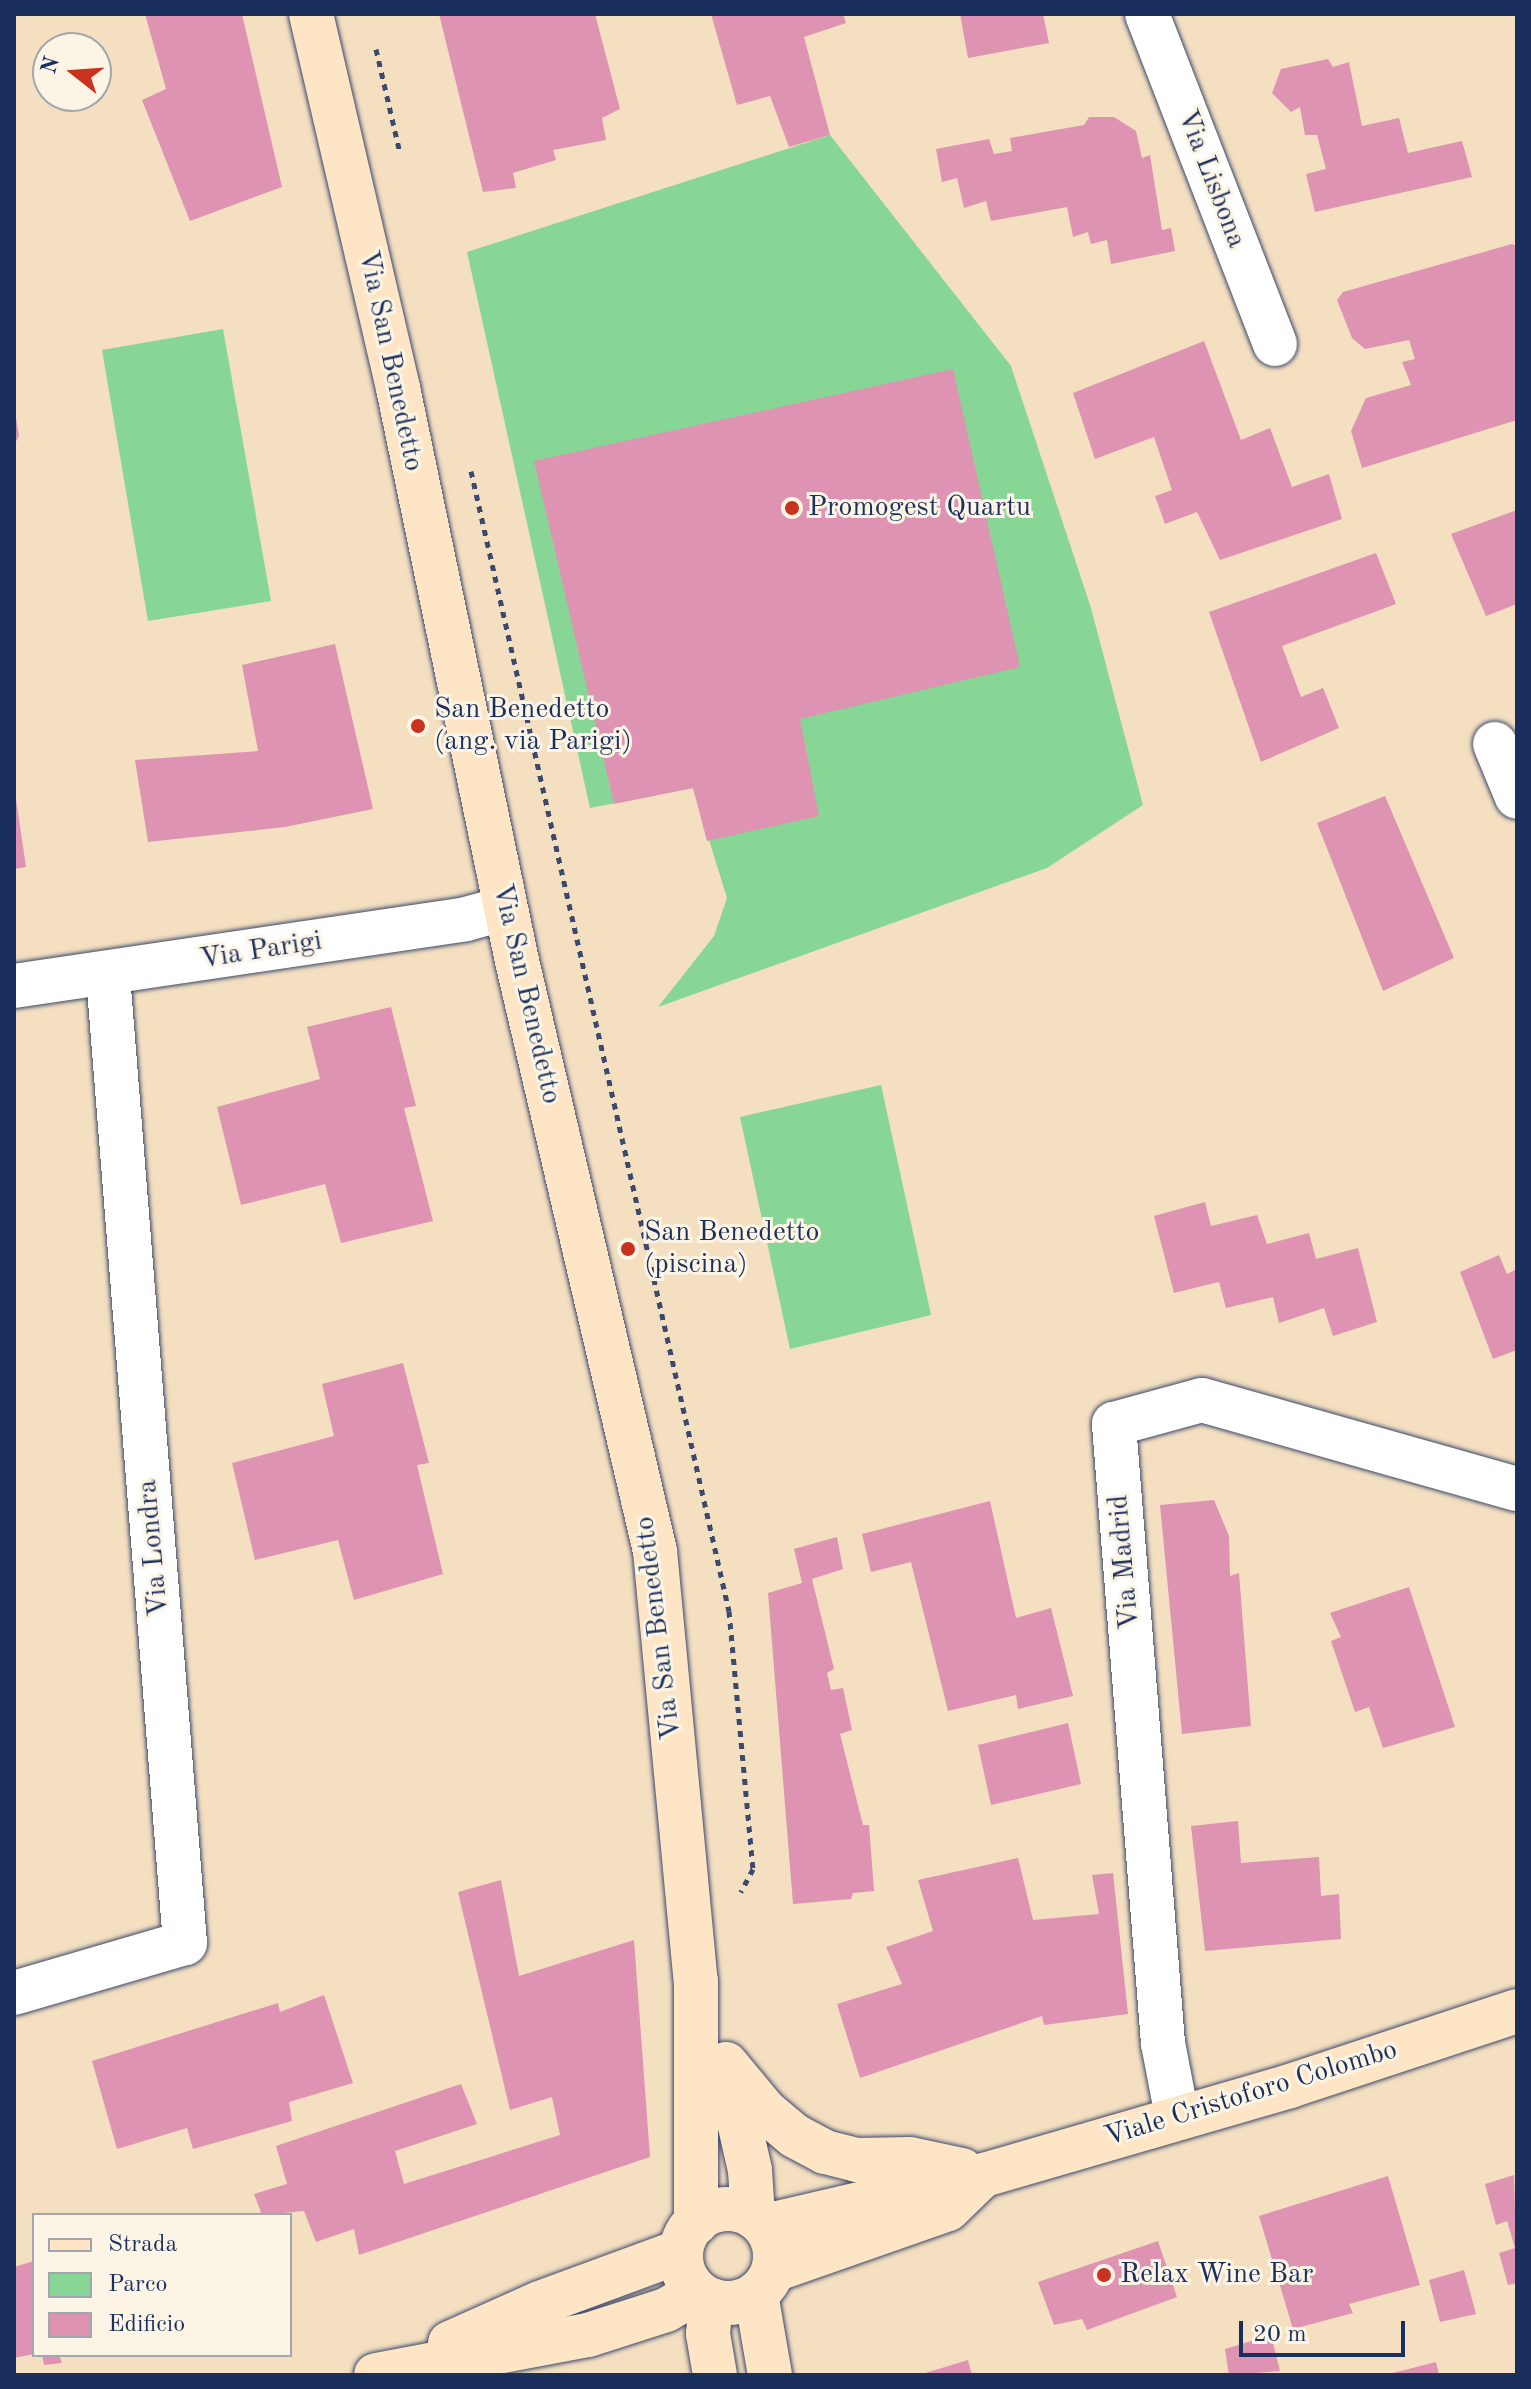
<!DOCTYPE html>
<html>
<head>
<meta charset="utf-8">
<style>
	body { margin:0 }
	#map { position:relative; width:1531px; height:2389px; overflow:hidden; background:#f4dfc1; font-family:"Old Standard TT",serif }
	div>[style] { position:absolute }
	.green>* { inset:0; background:#87d695 }
	.building>* { inset:0; background:#de93b2 }
	.path>* { height:5px; margin-top:-2.5px; transform-origin:0; background:repeating-linear-gradient(90deg,#3c496d 0 6px,transparent 0 12px) }
	.roads { filter:drop-shadow(0 0 2px #3c496d) drop-shadow(0 0 2px #3c496d) }
	.street>* { height:44px; margin:-22px; padding:0 22px; transform-origin:22px; border-radius:22px; background:#fff }
	.secondary>* { height:44px; margin:-22px; padding:0 22px; transform-origin:22px; border-radius:22px; background:#fde5c5 }
	.secondary>.ring { margin:-22px; padding:0; box-sizing:content-box; background:none; border:44px solid #fde5c5; border-radius:50% }
	.dots>* { width:22px; height:22px; translate:-50% -50%; box-sizing:border-box; border:4px solid #fcf5e5; border-radius:50% }
	span { translate:-50% -50%; white-space:nowrap; text-align:center; line-height:1.15; -webkit-text-stroke:6px #fcf5e5; paint-order:stroke }
	.street-label { font-size:28px; color:#1b2f5e }
	.poi-label { font-size:28px; color:#1b2f5e }
	.left { translate:0 -50%; text-align:left }
	.frame { position:absolute; inset:0; border:16px solid #1b2f5e; pointer-events:none }
	.legend { position:absolute; left:32px; top:2213px; width:260px; height:144px; box-sizing:border-box; background:#fcf5e5; border:2px solid #a2a6af; margin:0; padding:10px 14px; list-style:none; font-size:24px; color:#1b2f5e }
	.legend li { display:flex; align-items:center; gap:16px; height:40px }
	.legend b { width:40px; border:2px solid #a2a6af }
	.north { position:absolute; left:32px; top:32px; width:80px; height:80px; box-sizing:border-box; background:#fcf5e5; border:2px solid #a2a6af; border-radius:50%; rotate:287deg; font-size:22px; font-weight:700; line-height:32px; text-align:center; color:#1b2f5e }
	.north::after { content:''; display:block; margin:auto; width:28px; height:36px; background:#c8321e; clip-path:polygon(50% 0,100% 100%,50% 72%,0 100%) }
	.scale { position:absolute; left:1239px; top:2321px; width:166px; height:36px; box-sizing:border-box; border:4px solid #1b2f5e; border-top:0; padding-left:10px; font-size:24px; line-height:28px; white-space:nowrap; color:#1b2f5e; -webkit-text-stroke:6px #fcf5e5; paint-order:stroke }
</style>
</head>
<body>
<div id="map">
	<div class="green">
		<div style="clip-path:polygon(830px 135px,1011px 366px,1091px 608px,1143px 805px,1047px 868px,658px 1007px,714px 936px,727px 898px,693px 788px,590px 808px,467px 252px)"></div>
		<div style="clip-path:polygon(223px 329px,271px 601px,148px 621px,102px 350px)"></div>
		<div style="clip-path:polygon(881px 1085px,931px 1315px,790px 1349px,740px 1117px)"></div>
	</div>
	<div class="building">
		<div style="clip-path:polygon(145px 14px,242px 14px,282px 187px,190px 221px,142px 100px,166px 89px)"></div>
		<div style="clip-path:polygon(439px 14px,595px 14px,620px 109px,602px 118px,606px 140px,553px 150px,556px 160px,513px 173px,516px 188px,483px 192px)"></div>
		<div style="clip-path:polygon(711px 14px,843px 14px,846px 23px,804px 37px,830px 135px,789px 147px,770px 96px,737px 105px)"></div>
		<div style="clip-path:polygon(960px 14px,1043px 14px,1049px 43px,968px 58px)"></div>
		<div style="clip-path:polygon(1328px 59px,1333px 67px,1349px 62px,1362px 126px,1399px 118px,1408px 153px,1462px 141px,1472px 177px,1315px 212px,1306px 174px,1326px 169px,1317px 135px,1305px 135px,1300px 107px,1291px 112px,1272px 93px,1281px 69px)"></div>
		<div style="clip-path:polygon(1089px 117px,1114px 117px,1136px 131px,1142px 158px,1150px 155px,1162px 230px,1171px 228px,1175px 251px,1111px 264px,1107px 240px,1091px 244px,1088px 232px,1073px 237px,1067px 207px,991px 221px,986px 201px,964px 208px,957px 178px,942px 182px,936px 149px,989px 139px,994px 154px,1012px 151px,1010px 138px,1084px 125px)"></div>
		<div style="clip-path:polygon(1512px 244px,1517px 247px,1517px 420px,1362px 468px,1351px 431px,1366px 398px,1411px 385px,1402px 362px,1415px 359px,1409px 340px,1365px 349px,1352px 338px,1337px 300px,1343px 292px)"></div>
		<div style="clip-path:polygon(1204px 341px,1241px 440px,1270px 428px,1292px 487px,1329px 474px,1342px 519px,1220px 560px,1197px 512px,1165px 524px,1155px 496px,1172px 490px,1154px 437px,1095px 459px,1073px 393px)"></div>
		<div style="clip-path:polygon(953px 369px,1020px 667px,800px 719px,819px 816px,707px 841px,693px 788px,614px 804px,534px 461px)"></div>
		<div style="clip-path:polygon(14px 406px,19px 436px,14px 445px)"></div>
		<div style="clip-path:polygon(1517px 510px,1517px 604px,1486px 616px,1451px 534px)"></div>
		<div style="clip-path:polygon(1376px 553px,1396px 604px,1282px 646px,1301px 697px,1323px 688px,1339px 728px,1261px 762px,1209px 612px)"></div>
		<div style="clip-path:polygon(335px 644px,373px 809px,285px 827px,148px 842px,135px 760px,258px 751px,242px 665px)"></div>
		<div style="clip-path:polygon(14px 785px,26px 867px,14px 869px)"></div>
		<div style="clip-path:polygon(1385px 796px,1454px 958px,1383px 991px,1317px 823px)"></div>
		<div style="clip-path:polygon(391px 1007px,416px 1106px,404px 1108px,433px 1221px,341px 1243px,325px 1184px,241px 1205px,217px 1107px,320px 1079px,307px 1027px)"></div>
		<div style="clip-path:polygon(1205px 1202px,1211px 1226px,1257px 1215px,1267px 1244px,1309px 1233px,1316px 1259px,1358px 1248px,1377px 1322px,1333px 1336px,1324px 1308px,1279px 1323px,1273px 1297px,1226px 1308px,1219px 1282px,1174px 1293px,1154px 1216px)"></div>
		<div style="clip-path:polygon(1499px 1255px,1507px 1274px,1517px 1269px,1517px 1350px,1493px 1359px,1460px 1272px)"></div>
		<div style="clip-path:polygon(403px 1363px,429px 1463px,417px 1465px,443px 1574px,354px 1600px,338px 1540px,255px 1560px,232px 1463px,334px 1436px,322px 1384px)"></div>
		<div style="clip-path:polygon(1214px 1500px,1229px 1536px,1230px 1576px,1239px 1573px,1251px 1726px,1182px 1734px,1160px 1505px)"></div>
		<div style="clip-path:polygon(990px 1501px,1016px 1618px,1051px 1608px,1073px 1696px,1018px 1709px,1016px 1695px,948px 1711px,911px 1562px,871px 1572px,862px 1534px)"></div>
		<div style="clip-path:polygon(837px 1537px,843px 1569px,812px 1579px,834px 1669px,827px 1673px,831px 1690px,843px 1688px,852px 1730px,840px 1734px,863px 1825px,869px 1825px,874px 1891px,853px 1893px,851px 1899px,793px 1904px,768px 1593px,802px 1583px,794px 1549px)"></div>
		<div style="clip-path:polygon(1409px 1587px,1455px 1727px,1383px 1748px,1369px 1707px,1355px 1712px,1331px 1641px,1341px 1637px,1330px 1613px)"></div>
		<div style="clip-path:polygon(1068px 1723px,1081px 1784px,991px 1805px,978px 1745px)"></div>
		<div style="clip-path:polygon(1238px 1821px,1241px 1863px,1319px 1857px,1321px 1896px,1339px 1894px,1341px 1939px,1205px 1951px,1191px 1826px)"></div>
		<div style="clip-path:polygon(1018px 1858px,1033px 1920px,1099px 1914px,1092px 1875px,1113px 1873px,1128px 2014px,1044px 2025px,1042px 2016px,860px 2078px,837px 2004px,902px 1984px,886px 1947px,933px 1931px,918px 1880px)"></div>
		<div style="clip-path:polygon(501px 1880px,519px 1976px,634px 1940px,650px 2157px,359px 2255px,354px 2229px,316px 2242px,304px 2211px,262px 2215px,254px 2194px,287px 2184px,276px 2146px,461px 2084px,477px 2124px,395px 2151px,404px 2184px,560px 2135px,552px 2097px,510px 2110px,458px 1892px)"></div>
		<div style="clip-path:polygon(324px 1995px,353px 2083px,289px 2102px,292px 2121px,193px 2149px,187px 2128px,117px 2149px,92px 2061px,278px 2003px,280px 2012px)"></div>
		<div style="clip-path:polygon(1514px 2175px,1517px 2283px,1508px 2285px,1499px 2253px,1515px 2248px,1507px 2221px,1496px 2225px,1485px 2184px)"></div>
		<div style="clip-path:polygon(1388px 2176px,1420px 2285px,1349px 2304px,1353px 2313px,1293px 2329px,1259px 2216px)"></div>
		<div style="clip-path:polygon(1158px 2241px,1177px 2297px,1087px 2330px,1082px 2319px,1054px 2325px,1038px 2282px)"></div>
		<div style="clip-path:polygon(34px 2261px,34px 2354px,14px 2358px,14px 2267px)"></div>
		<div style="clip-path:polygon(1464px 2270px,1476px 2314px,1440px 2322px,1429px 2280px)"></div>
		<div style="clip-path:polygon(1271px 2335px,1280px 2371px,1229px 2375px,1225px 2349px)"></div>
		<div style="clip-path:polygon(42px 2355px,59px 2355px,62px 2363px,44px 2365px)"></div>
		<div style="clip-path:polygon(968px 2360px,972px 2375px,922px 2375px,922px 2374px)"></div>
		<div style="clip-path:polygon(1436px 2362px,1439px 2375px,1389px 2375px,1389px 2374px)"></div>
	</div>
	<div class="path">
		<div style="left:376px;top:49px;width:107px;rotate:77deg"></div>
		<div style="left:471px;top:471px;width:1169px;rotate:77.25deg"></div>
		<div style="left:729px;top:1611px;width:259px;rotate:84.7deg"></div>
		<div style="left:753px;top:1869px;width:26px;rotate:118deg"></div>
	</div>
	<div class="roads">
		<div class="street">
			<div style="left:1147px;top:14px;width:354px;rotate:68.8deg"></div>
			<div style="left:1495px;top:744px;width:57px;rotate:67.5deg"></div>
			<div style="left:14px;top:986px;width:457px;rotate:-8.4deg"></div>
			<div style="left:466px;top:919px;width:41px;rotate:-15.4deg"></div>
			<div style="left:14px;top:1993px;width:178px;rotate:-16.3deg"></div>
			<div style="left:185px;top:1943px;width:971px;rotate:-94.55deg"></div>
			<div style="left:1177px;top:2116px;width:74px;rotate:-100.9deg"></div>
			<div style="left:1163px;top:2043px;width:621px;rotate:-94.53deg"></div>
			<div style="left:1114px;top:1424px;width:91px;rotate:-15.3deg"></div>
			<div style="left:1202px;top:1400px;width:327px;rotate:15.8deg"></div>
		</div>
		<div class="secondary">
			<div style="left:311px;top:14px;width:384px;rotate:76.9deg"></div>
			<div style="left:398px;top:388px;width:585px;rotate:78.27deg"></div>
			<div style="left:517px;top:961px;width:606px;rotate:76.84deg"></div>
			<div style="left:655px;top:1551px;width:432px;rotate:84.6deg"></div>
			<div style="left:696px;top:1981px;width:242px;rotate:90deg"></div>
			<div style="left:726px;top:2064px;width:61px;rotate:50.3deg"></div>
			<div style="left:765px;top:2111px;width:39px;rotate:40deg"></div>
			<div style="left:795px;top:2136px;width:34px;rotate:28deg"></div>
			<div style="left:825px;top:2152px;width:33px;rotate:14deg"></div>
			<div style="left:857px;top:2160px;width:53px;rotate:-1.1deg"></div>
			<div style="left:910px;top:2159px;width:53px;rotate:11.9deg"></div>
			<div style="left:728px;top:2074px;width:98px;rotate:77.1deg"></div>
			<div style="left:750px;top:2170px;width:46px;rotate:86.3deg"></div>
			<div class="ring" style="left:681px;top:2209px;width:50px;height:50px"></div>
			<div style="left:765px;top:2226px;width:225px;rotate:-13.1deg"></div>
			<div style="left:984px;top:2175px;width:319px;rotate:-16.2deg"></div>
			<div style="left:1290px;top:2086px;width:239px;rotate:-18.3deg"></div>
			<div style="left:774px;top:2270px;width:184px;rotate:-19.3deg"></div>
			<div style="left:948px;top:2209px;width:45px;rotate:-44.1deg"></div>
			<div style="left:756px;top:2294px;width:82px;rotate:80.2deg"></div>
			<div style="left:711px;top:2300px;width:34px;rotate:95deg"></div>
			<div style="left:708px;top:2334px;width:42px;rotate:80.3deg"></div>
			<div style="left:450px;top:2343px;width:98px;rotate:-24deg"></div>
			<div style="left:540px;top:2303px;width:150px;rotate:-20.2deg"></div>
			<div style="left:376px;top:2375px;width:216px;rotate:-10.7deg"></div>
			<div style="left:588px;top:2335px;width:82px;rotate:-17.8deg"></div>
			<div style="left:666px;top:2310px;width:36px;rotate:-30deg"></div>
		</div>
	</div>
	<div class="dots">
		<div style="left:792px;top:508px;background:#c8321e"></div>
		<div style="left:418px;top:726px;background:#c8321e"></div>
		<div style="left:628px;top:1249px;background:#c8321e"></div>
		<div style="left:1104px;top:2275px;background:#c8321e"></div>
	</div>
	<div class="street-label">
		<span style="left:1211px;top:179px;rotate:69deg">Via Lisbona</span>
		<span style="left:390px;top:361px;rotate:78deg">Via San Benedetto</span>
		<span style="left:261px;top:951px;rotate:-9deg">Via Parigi</span>
		<span style="left:526px;top:994px;rotate:77deg">Via San Benedetto</span>
		<span style="left:154px;top:1548px;rotate:-95deg">Via Londra</span>
		<span style="left:1125px;top:1562px;rotate:-95deg">Via Madrid</span>
		<span style="left:659px;top:1628px;rotate:-97deg">Via San Benedetto</span>
		<span style="left:1251px;top:2094px;rotate:-17deg">Viale Cristoforo Colombo</span>
	</div>
	<div class="poi-label">
		<span class="left" style="left:808px;top:508px">Promogest Quartu</span>
		<span class="left" style="left:434px;top:726px">San Benedetto<br>(ang. via Parigi)</span>
		<span class="left" style="left:644px;top:1249px">San Benedetto<br>(piscina)</span>
		<span class="left" style="left:1120px;top:2275px">Relax Wine Bar</span>
	</div>
	<div class="frame"></div>
	<ul class="legend">
	<li><b style="height:10px;background:#fde5c5"></b>Strada</li>
	<li><b style="height:22px;background:#87d695"></b>Parco</li>
	<li><b style="height:22px;background:#de93b2"></b>Edificio</li>
	</ul>
	<div class="north">N</div>
	<div class="scale">20 m</div>
</div>
</body>
</html>
